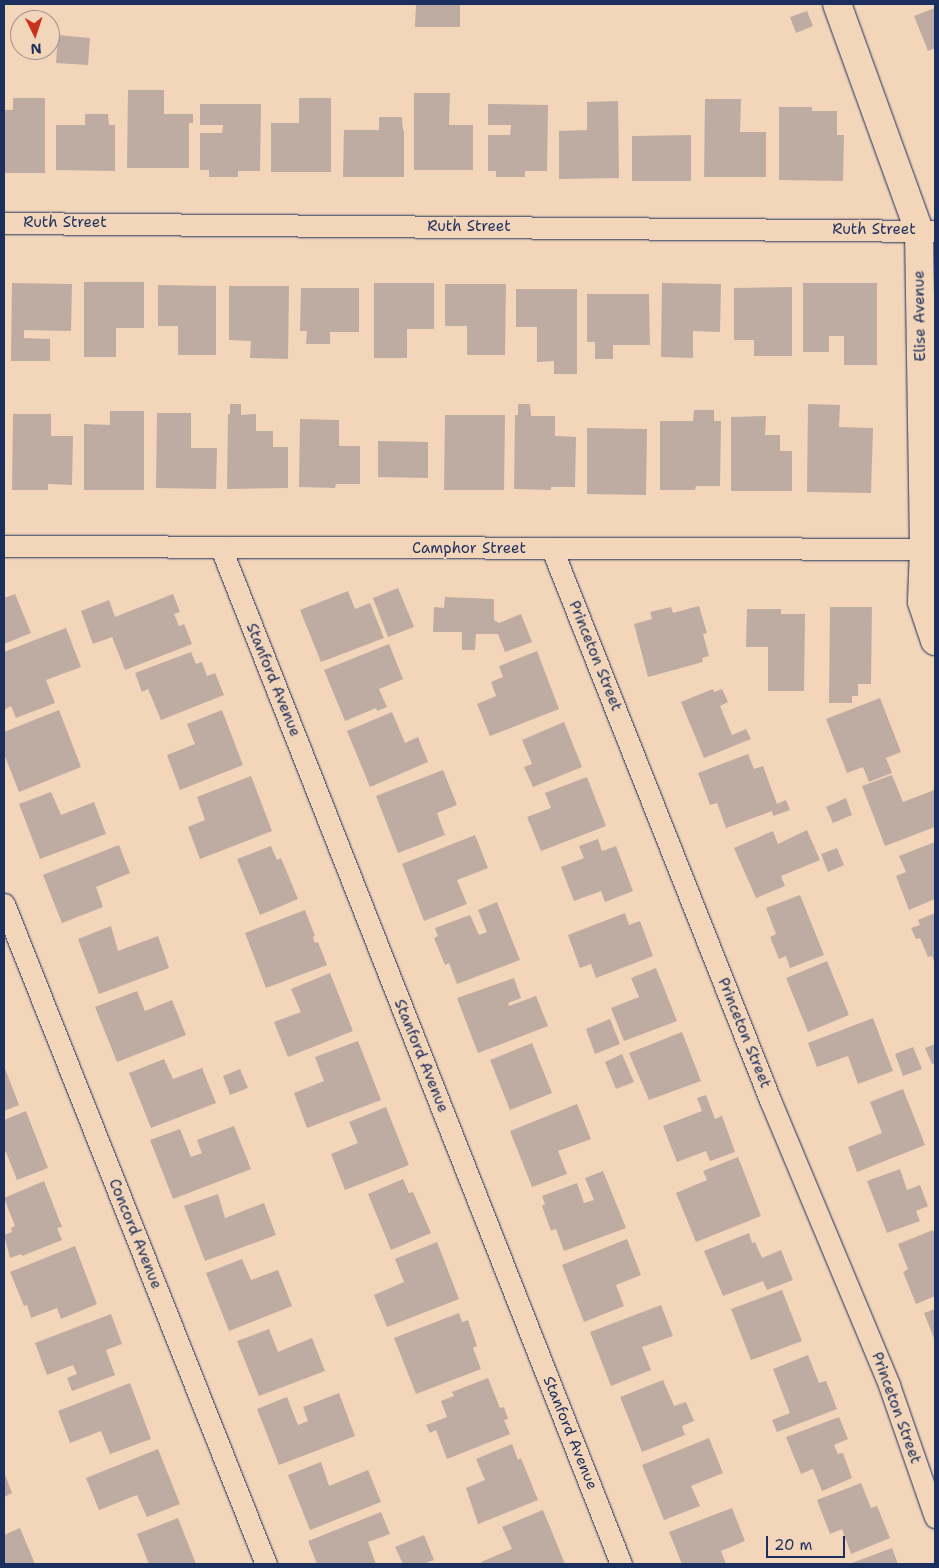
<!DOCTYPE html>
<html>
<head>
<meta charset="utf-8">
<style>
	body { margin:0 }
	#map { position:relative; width:939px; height:1568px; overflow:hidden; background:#f3d5b9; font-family:"Shantell Sans",sans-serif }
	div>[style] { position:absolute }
	.building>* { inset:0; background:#beaca3 }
	.roads { filter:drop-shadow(0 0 1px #1b2f5e) drop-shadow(0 0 1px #1b2f5e) }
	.street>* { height:21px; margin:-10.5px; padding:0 10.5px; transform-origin:10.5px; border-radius:10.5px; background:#f3d5b9 }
	.secondary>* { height:28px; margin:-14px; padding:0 14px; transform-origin:14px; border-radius:14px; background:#f3d5b9 }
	span { translate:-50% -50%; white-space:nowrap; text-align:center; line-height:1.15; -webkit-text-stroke:4px #f3d5b9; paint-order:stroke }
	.street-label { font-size:15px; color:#1b2f5e }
	.frame { position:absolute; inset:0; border:5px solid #1b2f5e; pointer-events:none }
	.north { position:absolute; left:10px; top:10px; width:50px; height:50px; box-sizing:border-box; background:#f3d5b9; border:1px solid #9d9395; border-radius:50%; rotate:176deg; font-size:14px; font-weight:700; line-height:20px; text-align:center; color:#1b2f5e }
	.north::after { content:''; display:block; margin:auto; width:18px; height:22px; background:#c8321e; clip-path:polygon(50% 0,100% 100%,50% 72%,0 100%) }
	.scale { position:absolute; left:766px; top:1536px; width:79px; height:22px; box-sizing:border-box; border:2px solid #1b2f5e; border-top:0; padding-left:6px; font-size:15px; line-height:18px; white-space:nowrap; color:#1b2f5e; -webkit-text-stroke:4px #f3d5b9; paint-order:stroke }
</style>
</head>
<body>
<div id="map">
	<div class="building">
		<div style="clip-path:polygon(416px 4px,460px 4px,460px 27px,415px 27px)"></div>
		<div style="clip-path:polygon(935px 8px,935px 48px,928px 51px,914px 16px)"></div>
		<div style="clip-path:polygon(807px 11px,813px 26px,796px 33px,790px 17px)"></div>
		<div style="clip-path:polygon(58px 35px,90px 38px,88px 65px,56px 63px)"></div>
		<div style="clip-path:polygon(128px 90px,164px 90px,164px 114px,193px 114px,193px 123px,189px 123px,189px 168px,127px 168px)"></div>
		<div style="clip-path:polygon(414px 93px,450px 93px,449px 125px,473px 125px,473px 170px,414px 170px)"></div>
		<div style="clip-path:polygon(13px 98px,45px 98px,45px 173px,4px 173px,4px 110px,13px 110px)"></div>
		<div style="clip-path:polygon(299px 98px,331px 98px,331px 172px,271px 172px,271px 123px,299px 123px)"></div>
		<div style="clip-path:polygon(705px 99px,741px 99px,740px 132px,766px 132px,766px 177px,704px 177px)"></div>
		<div style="clip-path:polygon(618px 101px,619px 178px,559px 179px,559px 131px,587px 130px,587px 102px)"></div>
		<div style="clip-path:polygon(200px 104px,261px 104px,260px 171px,238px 171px,238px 177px,209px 177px,209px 170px,200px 170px,200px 133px,222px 133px,223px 125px,200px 125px)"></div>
		<div style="clip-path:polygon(488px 104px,548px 105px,547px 171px,525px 171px,525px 177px,496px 177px,496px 171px,488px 171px,488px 135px,510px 135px,511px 125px,488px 125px)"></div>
		<div style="clip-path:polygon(779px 107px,812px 107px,812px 111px,837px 111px,837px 135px,844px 135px,843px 181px,779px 180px)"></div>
		<div style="clip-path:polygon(85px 114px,108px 114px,109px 125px,115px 125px,115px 171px,56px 170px,56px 125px,85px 125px)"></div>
		<div style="clip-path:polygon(379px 117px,402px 117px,403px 130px,404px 131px,404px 177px,343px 177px,344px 130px,379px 130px)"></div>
		<div style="clip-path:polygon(691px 135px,691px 181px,632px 181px,632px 136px)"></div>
		<div style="clip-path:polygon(84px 282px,144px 282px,144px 328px,116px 328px,116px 357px,84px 357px)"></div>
		<div style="clip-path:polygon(12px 283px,72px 284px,71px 331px,24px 330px,24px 338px,50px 339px,50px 361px,11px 361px)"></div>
		<div style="clip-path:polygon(374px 283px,434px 283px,434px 329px,407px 329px,407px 358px,374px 358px)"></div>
		<div style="clip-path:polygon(662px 283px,721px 284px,720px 332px,693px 331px,693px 358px,661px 357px)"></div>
		<div style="clip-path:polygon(803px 283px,877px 283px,877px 365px,844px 365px,844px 336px,829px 336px,829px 352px,803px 352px)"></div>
		<div style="clip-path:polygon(445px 284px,506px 284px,505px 355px,467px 355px,467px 326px,445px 326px)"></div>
		<div style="clip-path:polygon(158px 285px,216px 286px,216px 355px,178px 355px,178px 326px,158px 326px)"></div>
		<div style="clip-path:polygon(229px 286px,289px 286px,288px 359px,250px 358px,251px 341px,229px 340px)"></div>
		<div style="clip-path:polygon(792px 287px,792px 356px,754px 356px,754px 340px,734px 340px,734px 288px)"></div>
		<div style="clip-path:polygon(301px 288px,359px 288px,359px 332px,330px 332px,330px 344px,306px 344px,307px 331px,300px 331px)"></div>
		<div style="clip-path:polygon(516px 289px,577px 289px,577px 374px,554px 374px,554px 361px,537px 362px,537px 327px,516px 327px)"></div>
		<div style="clip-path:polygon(587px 294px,649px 294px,650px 345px,613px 345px,613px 359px,595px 359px,595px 342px,587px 342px)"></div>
		<div style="clip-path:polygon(230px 404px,241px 404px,241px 415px,256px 414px,256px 431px,273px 431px,273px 447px,288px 447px,288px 488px,227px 489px,228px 414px,230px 414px)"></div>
		<div style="clip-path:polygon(518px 404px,530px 404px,531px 416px,555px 416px,555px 436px,576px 437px,575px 487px,551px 487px,551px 490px,514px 489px,515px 415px,518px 415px)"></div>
		<div style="clip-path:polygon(808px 404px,840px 405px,839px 427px,873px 428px,871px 493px,807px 492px)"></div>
		<div style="clip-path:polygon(694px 410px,714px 410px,714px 421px,721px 421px,720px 486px,696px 486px,695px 490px,660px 490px,660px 421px,693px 421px)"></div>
		<div style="clip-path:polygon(110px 411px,144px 411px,144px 490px,84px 490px,84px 424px,110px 425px)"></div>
		<div style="clip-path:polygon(157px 413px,191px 413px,191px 448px,217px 448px,216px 489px,156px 488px)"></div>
		<div style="clip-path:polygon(13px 414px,51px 414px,51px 436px,73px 436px,72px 485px,48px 484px,48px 490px,12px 490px)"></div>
		<div style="clip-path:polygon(445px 415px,505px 415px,504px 490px,444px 490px)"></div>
		<div style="clip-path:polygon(766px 416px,765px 435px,780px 435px,780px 451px,792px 451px,792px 491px,731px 491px,731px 417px)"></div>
		<div style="clip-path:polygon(300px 419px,339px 420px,339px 446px,360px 446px,360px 484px,336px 484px,335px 488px,299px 487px)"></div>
		<div style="clip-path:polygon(587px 428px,647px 429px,646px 495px,587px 494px)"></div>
		<div style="clip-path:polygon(378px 441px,428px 442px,428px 478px,378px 477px)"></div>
		<div style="clip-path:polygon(398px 588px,414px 627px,388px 637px,373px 598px)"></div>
		<div style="clip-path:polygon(348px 591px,355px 609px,370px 603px,384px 638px,321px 662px,300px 610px)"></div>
		<div style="clip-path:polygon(15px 594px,31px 633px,4px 644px,4px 598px)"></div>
		<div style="clip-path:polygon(173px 594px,180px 612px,174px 614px,179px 626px,184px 624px,192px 644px,125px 670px,112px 637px,93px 644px,81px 611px,109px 600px,115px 617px)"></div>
		<div style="clip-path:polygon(445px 597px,494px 599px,494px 620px,499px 623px,521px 614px,532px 642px,505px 652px,498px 634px,476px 634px,475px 650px,462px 650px,462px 632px,433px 632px,434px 607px,444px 608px)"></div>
		<div style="clip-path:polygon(699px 606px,707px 633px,703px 634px,709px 656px,702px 658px,703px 662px,648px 677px,634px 624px,652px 619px,650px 612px,671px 607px,673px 613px)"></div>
		<div style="clip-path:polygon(830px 607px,872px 607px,871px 684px,858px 684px,858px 696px,852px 696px,852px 703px,829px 703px)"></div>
		<div style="clip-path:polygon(747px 609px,781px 609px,781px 614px,805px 614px,804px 691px,768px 691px,768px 647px,746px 647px)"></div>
		<div style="clip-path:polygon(66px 628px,81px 667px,46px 680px,55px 703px,16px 718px,11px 706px,4px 710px,4px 652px)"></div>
		<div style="clip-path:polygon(389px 644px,403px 679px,379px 689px,387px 707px,377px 711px,376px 708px,345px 721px,324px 670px)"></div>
		<div style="clip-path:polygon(537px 651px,559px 709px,490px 736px,477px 704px,496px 696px,491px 682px,503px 677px,499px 666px)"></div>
		<div style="clip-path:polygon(191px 652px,196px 664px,202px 662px,207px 676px,215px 673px,224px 695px,161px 720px,148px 689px,142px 692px,135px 673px)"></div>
		<div style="clip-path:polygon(713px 689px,714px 692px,722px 689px,728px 702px,720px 706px,732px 735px,746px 729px,751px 739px,704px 758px,681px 702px)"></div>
		<div style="clip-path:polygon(880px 698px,901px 752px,886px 758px,892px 773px,869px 782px,863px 767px,847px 773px,826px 719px)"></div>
		<div style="clip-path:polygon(59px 710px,81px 767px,19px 792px,4px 754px,4px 732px)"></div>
		<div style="clip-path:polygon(222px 710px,243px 765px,180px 790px,167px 755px,195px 744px,187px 724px)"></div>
		<div style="clip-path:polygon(392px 712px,405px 743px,418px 737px,428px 762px,370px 787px,347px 731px)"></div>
		<div style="clip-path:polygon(564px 722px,582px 767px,533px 787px,524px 767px,532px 764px,522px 740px)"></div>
		<div style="clip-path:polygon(748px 754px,754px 769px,763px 766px,777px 804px,786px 800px,790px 810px,773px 816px,772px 811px,726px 828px,717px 803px,710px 805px,698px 773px)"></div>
		<div style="clip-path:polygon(443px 770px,457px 805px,437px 813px,445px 835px,398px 853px,376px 796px)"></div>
		<div style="clip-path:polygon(892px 775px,903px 802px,934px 790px,935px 827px,885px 846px,862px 786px)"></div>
		<div style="clip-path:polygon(251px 776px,272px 831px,200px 859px,188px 827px,205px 820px,197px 797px)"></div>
		<div style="clip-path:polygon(587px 777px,606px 826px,541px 851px,527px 817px,551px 808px,545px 793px)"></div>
		<div style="clip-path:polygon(51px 792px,61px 815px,94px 802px,106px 834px,40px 859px,19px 804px)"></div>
		<div style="clip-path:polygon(846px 798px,852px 815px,833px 823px,826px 807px)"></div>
		<div style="clip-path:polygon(807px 830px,820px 860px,781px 876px,785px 886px,756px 898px,734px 848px,773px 831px,778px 844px)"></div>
		<div style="clip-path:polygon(475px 835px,488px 868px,457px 880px,467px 904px,424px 921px,402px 864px)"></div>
		<div style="clip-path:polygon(598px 839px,602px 851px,616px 846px,633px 891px,605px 902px,601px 891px,574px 901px,561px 867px,584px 858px,579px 846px)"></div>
		<div style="clip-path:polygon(935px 842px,935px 899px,909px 910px,896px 876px,906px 872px,899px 856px)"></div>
		<div style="clip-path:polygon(119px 845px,130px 873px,96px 887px,103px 907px,62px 923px,43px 875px)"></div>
		<div style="clip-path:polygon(271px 846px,277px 860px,281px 858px,298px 899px,260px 915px,237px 859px)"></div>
		<div style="clip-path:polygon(837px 848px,844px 865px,828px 872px,821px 854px)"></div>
		<div style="clip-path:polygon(800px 895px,824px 955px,790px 968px,786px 956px,779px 959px,770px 937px,776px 934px,766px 908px)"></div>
		<div style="clip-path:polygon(497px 902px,520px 960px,457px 984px,449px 963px,445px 965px,434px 938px,438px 936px,435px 928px,470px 915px,479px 935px,487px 932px,478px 910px)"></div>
		<div style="clip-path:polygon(305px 910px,315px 936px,313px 937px,315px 943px,318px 942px,327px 965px,266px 988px,245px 933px)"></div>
		<div style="clip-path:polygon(625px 913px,629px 925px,640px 921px,653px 956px,596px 978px,591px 964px,580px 968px,568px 935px)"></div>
		<div style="clip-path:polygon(935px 913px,935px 964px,932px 956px,928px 957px,920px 938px,916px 939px,911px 928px,920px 925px,918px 920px)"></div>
		<div style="clip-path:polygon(111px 926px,118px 951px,158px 936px,169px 968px,99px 994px,78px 939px)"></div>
		<div style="clip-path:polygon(827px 961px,849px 1015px,808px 1032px,786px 978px)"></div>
		<div style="clip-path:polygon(656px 968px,677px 1021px,624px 1041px,611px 1008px,639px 997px,631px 978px)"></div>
		<div style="clip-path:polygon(330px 973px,353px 1031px,288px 1057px,274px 1022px,301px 1012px,291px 989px)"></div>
		<div style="clip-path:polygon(514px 978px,521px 998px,508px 1003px,509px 1006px,536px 996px,548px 1026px,478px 1053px,457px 998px)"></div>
		<div style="clip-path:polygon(137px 991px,145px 1011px,172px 1000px,186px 1035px,117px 1062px,95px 1007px)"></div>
		<div style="clip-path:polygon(873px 1018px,893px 1071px,858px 1084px,848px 1056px,817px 1067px,808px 1043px)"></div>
		<div style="clip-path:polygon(610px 1019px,620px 1044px,595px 1054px,586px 1029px)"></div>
		<div style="clip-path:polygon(682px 1032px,701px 1081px,649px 1100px,629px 1053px)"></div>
		<div style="clip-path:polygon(358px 1041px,381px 1100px,307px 1128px,294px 1093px,324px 1081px,315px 1057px)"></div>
		<div style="clip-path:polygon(532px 1043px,552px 1093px,510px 1110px,490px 1060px)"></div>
		<div style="clip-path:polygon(935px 1044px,935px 1063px,932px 1064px,925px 1048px)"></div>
		<div style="clip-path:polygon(913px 1047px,922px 1069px,903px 1076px,895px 1054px)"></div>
		<div style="clip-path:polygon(622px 1054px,634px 1082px,616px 1089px,605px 1062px)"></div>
		<div style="clip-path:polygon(164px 1059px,173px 1079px,202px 1068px,216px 1103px,151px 1128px,129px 1073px)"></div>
		<div style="clip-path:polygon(4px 1066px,19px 1105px,4px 1111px)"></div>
		<div style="clip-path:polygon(240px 1069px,248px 1088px,230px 1095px,223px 1076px)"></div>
		<div style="clip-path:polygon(903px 1089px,925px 1145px,857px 1172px,848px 1147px,882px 1133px,870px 1102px)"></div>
		<div style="clip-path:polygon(706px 1095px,715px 1119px,722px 1116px,735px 1152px,710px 1161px,706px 1151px,677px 1162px,663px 1126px,702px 1111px,697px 1098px)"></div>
		<div style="clip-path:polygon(577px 1104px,591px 1139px,558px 1151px,567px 1174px,532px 1187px,510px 1131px)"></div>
		<div style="clip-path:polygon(386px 1107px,409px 1165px,345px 1190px,331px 1154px,358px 1143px,349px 1122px)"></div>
		<div style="clip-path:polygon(26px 1111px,48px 1168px,17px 1180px,6px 1152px,4px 1153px,4px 1120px)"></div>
		<div style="clip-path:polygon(234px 1126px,251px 1169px,173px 1199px,150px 1140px,180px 1129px,191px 1157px,202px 1153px,197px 1140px)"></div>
		<div style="clip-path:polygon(738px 1157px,761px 1216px,696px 1242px,676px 1193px,707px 1180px,703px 1171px)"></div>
		<div style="clip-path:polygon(900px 1169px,907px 1190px,920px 1185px,928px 1206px,916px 1211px,920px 1221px,887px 1233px,867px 1181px)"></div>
		<div style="clip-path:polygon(603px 1171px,626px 1228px,564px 1251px,556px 1229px,551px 1231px,542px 1206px,545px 1204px,542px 1196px,577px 1183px,584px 1203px,594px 1200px,585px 1178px)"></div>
		<div style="clip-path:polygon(403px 1179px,409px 1193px,413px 1192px,431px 1233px,391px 1250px,368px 1194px)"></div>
		<div style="clip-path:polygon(44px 1181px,62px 1227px,57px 1228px,62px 1240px,22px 1256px,21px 1254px,10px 1258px,4px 1235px,12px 1232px,11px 1228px,15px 1226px,4px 1198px)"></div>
		<div style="clip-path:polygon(218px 1194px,225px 1218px,264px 1203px,276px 1235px,205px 1261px,184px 1206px)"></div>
		<div style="clip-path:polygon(933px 1230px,935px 1235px,935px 1296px,916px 1304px,903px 1272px,908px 1269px,898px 1244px)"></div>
		<div style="clip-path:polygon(749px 1233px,752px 1243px,755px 1242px,762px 1258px,781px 1250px,793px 1280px,767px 1290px,763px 1281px,723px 1296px,704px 1251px)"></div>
		<div style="clip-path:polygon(627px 1239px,641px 1275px,616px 1285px,624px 1306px,584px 1322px,562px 1265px)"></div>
		<div style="clip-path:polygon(437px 1242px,459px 1299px,387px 1327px,374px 1295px,404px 1282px,395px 1259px)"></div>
		<div style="clip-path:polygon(75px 1246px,97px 1304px,61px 1319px,57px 1308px,31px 1318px,27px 1305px,24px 1306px,10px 1272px)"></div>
		<div style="clip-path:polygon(242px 1259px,251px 1280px,278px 1270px,292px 1306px,229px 1331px,206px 1273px)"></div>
		<div style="clip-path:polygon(782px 1290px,802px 1341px,751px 1360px,731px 1309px)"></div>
		<div style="clip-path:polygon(661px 1305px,673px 1336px,642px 1347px,651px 1370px,611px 1386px,590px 1332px)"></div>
		<div style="clip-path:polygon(935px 1309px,935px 1341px,924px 1313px)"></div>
		<div style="clip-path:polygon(459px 1313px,462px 1322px,468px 1320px,477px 1346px,473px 1348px,481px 1369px,416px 1394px,394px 1338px)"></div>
		<div style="clip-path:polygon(111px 1314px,122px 1344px,106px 1350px,115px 1375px,72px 1391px,67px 1378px,77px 1374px,73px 1365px,47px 1375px,35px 1343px)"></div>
		<div style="clip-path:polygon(269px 1329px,278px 1352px,312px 1338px,325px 1371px,259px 1396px,237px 1341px)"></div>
		<div style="clip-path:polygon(808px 1355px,819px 1383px,826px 1381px,837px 1409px,777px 1432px,772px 1420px,790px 1413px,773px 1369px)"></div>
		<div style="clip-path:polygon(488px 1378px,500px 1408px,504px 1407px,508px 1419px,504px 1420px,510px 1434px,447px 1459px,436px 1430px,430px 1433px,426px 1425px,447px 1417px,441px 1401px,454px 1396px,452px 1392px)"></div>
		<div style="clip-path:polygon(663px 1380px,674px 1406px,686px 1402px,694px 1421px,682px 1426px,685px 1435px,642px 1452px,620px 1397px)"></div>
		<div style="clip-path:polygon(130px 1383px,151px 1439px,110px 1454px,101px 1431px,70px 1443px,58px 1411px)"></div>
		<div style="clip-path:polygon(339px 1393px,355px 1436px,279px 1465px,257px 1409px,287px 1397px,298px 1425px,308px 1421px,303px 1407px)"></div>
		<div style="clip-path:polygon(839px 1417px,848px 1439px,834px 1445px,838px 1454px,843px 1453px,852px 1478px,822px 1491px,813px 1469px,801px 1474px,786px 1437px)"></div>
		<div style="clip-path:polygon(709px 1438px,723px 1473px,691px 1486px,700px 1506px,664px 1520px,642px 1465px)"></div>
		<div style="clip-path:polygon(512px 1444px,518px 1460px,521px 1458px,538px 1500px,478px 1524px,466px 1488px,485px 1480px,476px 1459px)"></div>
		<div style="clip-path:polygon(158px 1449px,180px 1504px,147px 1517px,137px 1495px,99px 1510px,86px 1478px)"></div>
		<div style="clip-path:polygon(321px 1462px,329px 1486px,368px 1470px,381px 1502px,310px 1530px,288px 1475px)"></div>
		<div style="clip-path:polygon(4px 1472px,12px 1493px,4px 1497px)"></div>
		<div style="clip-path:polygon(861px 1483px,871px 1508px,877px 1506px,890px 1538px,851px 1554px,842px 1529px,830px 1534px,817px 1500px)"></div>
		<div style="clip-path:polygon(732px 1508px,745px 1541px,721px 1551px,726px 1564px,682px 1564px,669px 1532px)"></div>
		<div style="clip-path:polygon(543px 1510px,565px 1564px,482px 1564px,481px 1562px,512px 1549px,502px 1527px)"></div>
		<div style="clip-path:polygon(381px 1512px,390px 1534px,368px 1542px,376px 1564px,317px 1564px,308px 1541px)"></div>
		<div style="clip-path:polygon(178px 1518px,196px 1564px,149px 1564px,137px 1534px)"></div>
		<div style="clip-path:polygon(20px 1528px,35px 1564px,4px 1564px,4px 1535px)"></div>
		<div style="clip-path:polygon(424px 1535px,434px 1560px,423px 1564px,403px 1564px,395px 1547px)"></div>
		<div style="clip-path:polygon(892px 1548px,898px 1564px,849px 1564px)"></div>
	</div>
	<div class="roads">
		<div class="street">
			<div style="left:4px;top:223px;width:931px;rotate:0.49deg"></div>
			<div style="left:4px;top:546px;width:931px;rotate:0.18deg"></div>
			<div style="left:221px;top:548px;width:1092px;rotate:68.51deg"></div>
			<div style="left:552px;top:549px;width:593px;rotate:68.41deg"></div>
			<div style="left:770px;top:1100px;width:309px;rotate:67.3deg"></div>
			<div style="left:889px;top:1385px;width:140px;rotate:70.8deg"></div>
			<div style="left:4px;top:904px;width:710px;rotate:68.35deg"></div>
		</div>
		<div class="secondary">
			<div style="left:837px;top:4px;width:240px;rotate:70.1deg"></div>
			<div style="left:919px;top:230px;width:319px;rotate:89.1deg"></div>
			<div style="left:924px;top:549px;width:53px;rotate:92.2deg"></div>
			<div style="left:922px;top:602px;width:41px;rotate:71.6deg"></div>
		</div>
	</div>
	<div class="street-label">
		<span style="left:65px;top:223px">Ruth Street</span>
		<span style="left:469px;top:227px">Ruth Street</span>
		<span style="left:874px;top:230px">Ruth Street</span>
		<span style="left:920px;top:316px;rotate:-91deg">Elise Avenue</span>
		<span style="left:469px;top:549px">Camphor Street</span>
		<span style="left:595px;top:656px;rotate:68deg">Princeton Street</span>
		<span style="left:273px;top:680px;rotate:68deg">Stanford Avenue</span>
		<span style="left:744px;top:1033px;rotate:68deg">Princeton Street</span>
		<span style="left:421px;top:1056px;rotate:68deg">Stanford Avenue</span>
		<span style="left:135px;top:1234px;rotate:68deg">Concord Avenue</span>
		<span style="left:896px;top:1408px;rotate:70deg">Princeton Street</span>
		<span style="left:570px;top:1433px;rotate:68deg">Stanford Avenue</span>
	</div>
	<div class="frame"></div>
	<div class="north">N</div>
	<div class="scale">20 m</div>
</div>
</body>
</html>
